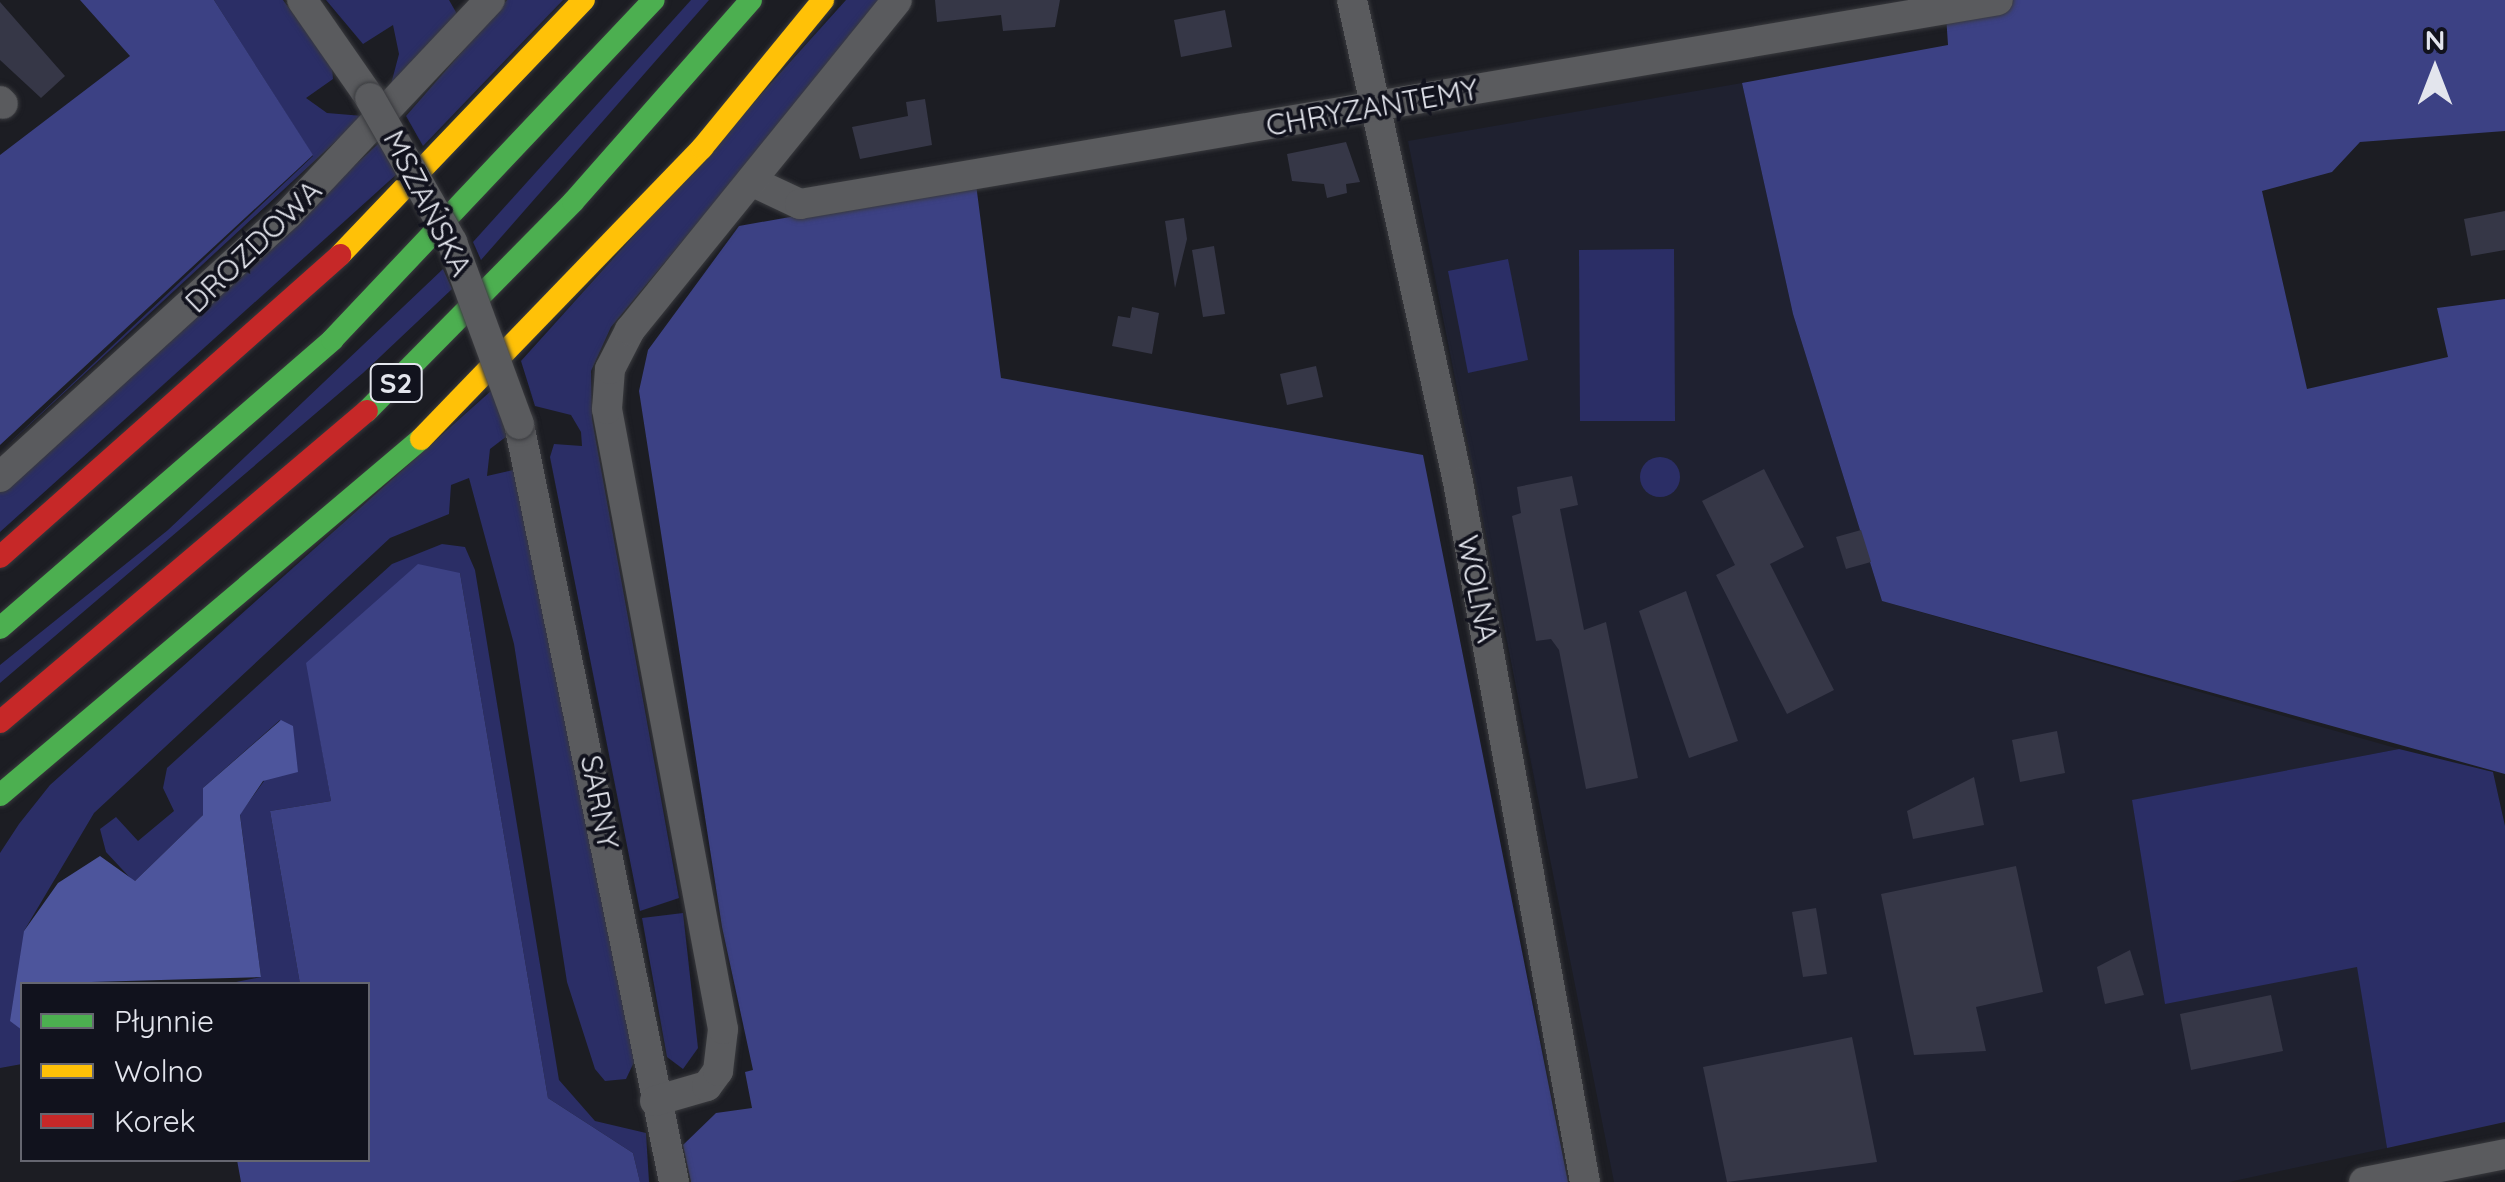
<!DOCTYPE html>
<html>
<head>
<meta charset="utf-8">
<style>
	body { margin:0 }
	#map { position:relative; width:2505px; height:1182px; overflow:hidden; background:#1c1d23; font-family:Quicksand,sans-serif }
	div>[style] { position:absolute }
	.built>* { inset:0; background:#1f2130 }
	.green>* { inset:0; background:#2b2e66 }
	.round { border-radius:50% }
	.forest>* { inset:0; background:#3c4184 }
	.water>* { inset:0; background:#4d559c }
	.building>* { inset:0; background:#363747 }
	.roads { filter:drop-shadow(0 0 2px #393a3e) drop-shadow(0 0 2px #393a3e) }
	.street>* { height:30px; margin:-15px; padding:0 15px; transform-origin:15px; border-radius:15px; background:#5a5b5e }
	.fast>* { height:22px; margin:-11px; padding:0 11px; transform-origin:11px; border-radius:11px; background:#4caf50 }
	.slow>* { height:22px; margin:-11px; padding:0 11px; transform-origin:11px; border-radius:11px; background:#ffc107 }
	.jam>* { height:22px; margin:-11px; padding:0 11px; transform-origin:11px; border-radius:11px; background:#c62828 }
	.bridges { filter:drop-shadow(0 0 2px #393a3e) drop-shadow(0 0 2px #393a3e) }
	.street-bridge>* { height:30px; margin:-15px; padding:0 15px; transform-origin:15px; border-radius:15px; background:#5a5b5e }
	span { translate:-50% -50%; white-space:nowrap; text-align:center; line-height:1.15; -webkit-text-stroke:8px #11121d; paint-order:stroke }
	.shield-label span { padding:2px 8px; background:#11121d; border:2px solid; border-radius:8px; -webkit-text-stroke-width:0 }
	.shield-label { font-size:28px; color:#e3e5ed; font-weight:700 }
	.street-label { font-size:30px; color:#e3e5ed }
	.legend { position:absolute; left:20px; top:982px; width:350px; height:180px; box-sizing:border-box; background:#11121d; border:2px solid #656670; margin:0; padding:12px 18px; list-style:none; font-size:30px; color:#e3e5ed }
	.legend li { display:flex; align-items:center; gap:20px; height:50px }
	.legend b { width:50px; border:2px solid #656670 }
	.north { position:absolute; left:2385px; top:20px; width:100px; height:100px; -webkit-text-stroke:8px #11121d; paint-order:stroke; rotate:0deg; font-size:28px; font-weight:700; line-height:40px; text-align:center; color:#e3e5ed }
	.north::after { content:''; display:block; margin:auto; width:35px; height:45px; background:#e3e5ed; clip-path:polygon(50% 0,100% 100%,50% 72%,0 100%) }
</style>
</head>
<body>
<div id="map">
	<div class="built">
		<div style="clip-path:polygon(1742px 83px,1793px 314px,1882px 601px,2399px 749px,2132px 801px,2358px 966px,2387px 1148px,2229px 1182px,1614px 1182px,1408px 141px)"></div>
	</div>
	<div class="green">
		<div style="clip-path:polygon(214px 0,283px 0,332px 67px,333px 79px,306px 98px,327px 113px,363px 116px,0 452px,313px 156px)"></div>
		<div style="clip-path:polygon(326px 0,449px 0,457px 14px,390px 88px,399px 54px,393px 25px,363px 44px)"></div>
		<div style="clip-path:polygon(507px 0,563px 0,423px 146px,406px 116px)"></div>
		<div style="clip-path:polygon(691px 0,709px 0,481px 260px,473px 242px)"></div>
		<div style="clip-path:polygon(846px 0,883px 0,611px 327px,591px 371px,592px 419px,679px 898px,640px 911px,550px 457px,554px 444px,582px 446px,581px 432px,571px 415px,535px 406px,521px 361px)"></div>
		<div style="clip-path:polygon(379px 143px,398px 173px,0 532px,0 492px)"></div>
		<div style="clip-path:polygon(1674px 249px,1675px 421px,1580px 421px,1579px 250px)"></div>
		<div style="clip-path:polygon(1508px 259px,1528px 360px,1468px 373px,1448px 271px)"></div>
		<div style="clip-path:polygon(443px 269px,452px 289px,363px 373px,0 683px,0 665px,168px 530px)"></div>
		<div style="clip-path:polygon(492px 390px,507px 436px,490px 449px,487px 476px,513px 470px,518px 480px,635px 1060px,626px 1079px,605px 1081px,595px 1069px,567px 982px,514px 644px,469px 478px,451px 485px,449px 514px,390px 538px,94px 813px,24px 931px,22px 1064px,0 1068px,0 853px,19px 824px,50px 785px)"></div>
		<div class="round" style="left:1640px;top:457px;width:40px;height:40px"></div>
		<div style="clip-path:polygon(442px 544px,465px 547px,475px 570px,559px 1080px,595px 1121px,646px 1133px,649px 1182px,640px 1182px,633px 1153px,548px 1098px,460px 573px,307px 663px,331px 801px,270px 811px,300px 984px,226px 984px,261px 977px,240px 814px,264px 781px,280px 720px,203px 788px,203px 815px,134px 882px,106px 852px,100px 829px,116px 817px,138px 841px,174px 811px,163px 788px,167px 768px,392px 564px)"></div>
		<div style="clip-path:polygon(2399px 749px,2493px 772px,2505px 826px,2505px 1122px,2387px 1148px,2357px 967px,2165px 1004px,2132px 800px)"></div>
		<div style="clip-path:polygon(683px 913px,698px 1048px,683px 1069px,667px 1057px,642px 918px)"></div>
	</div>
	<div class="forest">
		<div style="clip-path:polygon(80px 0,214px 0,313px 155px,0 445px,0 155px,130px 56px)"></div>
		<div style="clip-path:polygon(1945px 0,2505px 0,2505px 131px,2360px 142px,2332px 172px,2262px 191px,2307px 389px,2448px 357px,2437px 308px,2505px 299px,2505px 774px,1882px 601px,1793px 314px,1742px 83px,1948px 45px)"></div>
		<div style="clip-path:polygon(976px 184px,1001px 378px,1423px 455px,1568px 1182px,691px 1182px,683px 1145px,716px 1113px,752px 1108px,745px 1072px,753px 1070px,722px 927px,639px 391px,648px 350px,739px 226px)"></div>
		<div style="clip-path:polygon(418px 564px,460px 573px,548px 1098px,633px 1153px,640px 1182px,241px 1182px,237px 1160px,368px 1160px,368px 984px,300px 984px,270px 811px,331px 801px,306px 663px)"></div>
	</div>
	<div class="water">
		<div style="clip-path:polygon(281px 720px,293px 726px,298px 772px,263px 781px,240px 815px,261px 977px,22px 984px,22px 1030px,10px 1021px,24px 931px,58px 883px,100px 856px,135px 881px,203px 815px,203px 788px)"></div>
	</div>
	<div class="building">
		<div style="clip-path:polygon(935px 0,1060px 0,1055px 27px,1003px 31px,1001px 15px,937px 22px)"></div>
		<div style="clip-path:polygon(0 2px,65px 76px,41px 98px,0 60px)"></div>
		<div style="clip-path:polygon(1225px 10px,1232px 47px,1181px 57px,1174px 20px)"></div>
		<div style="clip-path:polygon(925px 99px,932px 145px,860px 159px,852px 127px,908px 116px,906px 102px)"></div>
		<div style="clip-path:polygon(1346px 142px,1360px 182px,1346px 184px,1347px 193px,1327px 198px,1324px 184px,1292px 181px,1287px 154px)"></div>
		<div style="clip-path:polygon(2505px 211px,2505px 250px,2471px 256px,2464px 219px)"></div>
		<div style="clip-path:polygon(1184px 218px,1187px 239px,1175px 288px,1165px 221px)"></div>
		<div style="clip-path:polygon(1214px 246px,1225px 314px,1203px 317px,1192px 250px)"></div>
		<div style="clip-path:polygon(1132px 307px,1159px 313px,1152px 354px,1112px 346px,1118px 316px,1130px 318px)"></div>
		<div style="clip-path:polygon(1316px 366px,1323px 397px,1287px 405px,1280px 374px)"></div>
		<div style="clip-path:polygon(1764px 469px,1804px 547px,1770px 564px,1834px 690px,1787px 714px,1716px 575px,1735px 565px,1702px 501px)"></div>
		<div style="clip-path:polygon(1572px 476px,1578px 505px,1560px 509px,1584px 630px,1606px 622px,1638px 778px,1586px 789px,1559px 650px,1551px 639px,1536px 641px,1512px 516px,1521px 513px,1517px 487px)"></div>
		<div style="clip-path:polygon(1861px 530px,1871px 562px,1846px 569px,1836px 537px)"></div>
		<div style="clip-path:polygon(1686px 591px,1738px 741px,1689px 758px,1639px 611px)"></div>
		<div style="clip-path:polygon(2057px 731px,2065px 773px,2020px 782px,2012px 740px)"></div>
		<div style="clip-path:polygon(1974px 777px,1984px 825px,1913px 839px,1907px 811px)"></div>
		<div style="clip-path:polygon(2016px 866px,2043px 992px,1976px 1007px,1986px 1051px,1914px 1055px,1881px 894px)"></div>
		<div style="clip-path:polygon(1816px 908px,1827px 974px,1803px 977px,1792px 912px)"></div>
		<div style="clip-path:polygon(2130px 950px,2144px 995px,2105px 1004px,2097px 967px)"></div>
		<div style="clip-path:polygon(2271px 995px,2283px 1051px,2191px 1070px,2180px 1014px)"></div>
		<div style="clip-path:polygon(1852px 1037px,1877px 1162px,1727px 1182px,1703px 1067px)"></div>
	</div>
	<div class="roads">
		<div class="street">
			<div style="left:302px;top:0;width:119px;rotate:55.2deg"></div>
			<div style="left:1352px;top:0;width:494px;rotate:77.6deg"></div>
			<div style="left:1458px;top:482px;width:711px;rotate:79.72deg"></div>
			<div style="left:0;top:101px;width:4px;rotate:45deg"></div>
			<div style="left:753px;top:182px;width:52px;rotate:25.1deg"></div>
			<div style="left:800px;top:204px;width:1215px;rotate:-9.66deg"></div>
			<div style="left:519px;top:424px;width:774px;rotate:78.44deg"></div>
			<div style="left:0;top:477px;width:391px;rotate:-42.4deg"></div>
			<div style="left:289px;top:213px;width:293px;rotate:-46.7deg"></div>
			<div style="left:655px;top:1101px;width:54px;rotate:-16.1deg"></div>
			<div style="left:707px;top:1086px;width:19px;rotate:-54deg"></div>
			<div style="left:718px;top:1071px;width:42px;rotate:-83.2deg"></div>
			<div style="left:723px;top:1029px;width:631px;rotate:-100.6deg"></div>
			<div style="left:607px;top:409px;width:40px;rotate:-85.7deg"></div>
			<div style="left:610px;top:369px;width:44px;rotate:-62.9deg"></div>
			<div style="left:630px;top:330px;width:424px;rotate:-51deg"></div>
			<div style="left:2364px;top:1182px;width:144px;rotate:-11.2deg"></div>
		</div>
		<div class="fast">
			<div style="left:367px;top:411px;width:293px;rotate:-45.4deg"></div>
			<div style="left:573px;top:202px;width:269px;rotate:-48.6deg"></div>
			<div style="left:0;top:628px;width:440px;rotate:-40.9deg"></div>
			<div style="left:332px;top:340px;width:468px;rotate:-46.6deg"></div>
			<div style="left:0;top:795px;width:551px;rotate:-40.22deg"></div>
		</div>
		<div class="slow">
			<div style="left:340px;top:255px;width:353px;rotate:-46.3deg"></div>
			<div style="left:421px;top:439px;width:405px;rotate:-46deg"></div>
			<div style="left:702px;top:148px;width:191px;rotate:-50.7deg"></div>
		</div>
		<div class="jam">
			<div style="left:0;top:557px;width:455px;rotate:-41.6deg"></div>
			<div style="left:0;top:722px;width:481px;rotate:-40.3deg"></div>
		</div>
	</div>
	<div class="bridges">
		<div class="street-bridge">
			<div style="left:370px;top:98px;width:166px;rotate:60.3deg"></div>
			<div style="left:452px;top:242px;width:194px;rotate:69.8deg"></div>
		</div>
	</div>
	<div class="shield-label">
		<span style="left:396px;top:383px">S2</span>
	</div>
	<div class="street-label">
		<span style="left:1372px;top:107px;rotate:-10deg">CHRYZANTEMY</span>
		<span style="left:428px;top:203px;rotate:63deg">MSZAŃSKA</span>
		<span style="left:253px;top:246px;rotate:-44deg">DROZDOWA</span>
		<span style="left:1478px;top:589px;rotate:79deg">WOLNA</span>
		<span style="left:600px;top:802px;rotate:79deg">SARNY</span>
	</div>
	<ul class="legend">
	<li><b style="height:12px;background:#4caf50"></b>Płynnie</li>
	<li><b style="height:12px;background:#ffc107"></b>Wolno</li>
	<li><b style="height:12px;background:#c62828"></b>Korek</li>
	</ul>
	<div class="north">N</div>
</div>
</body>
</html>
